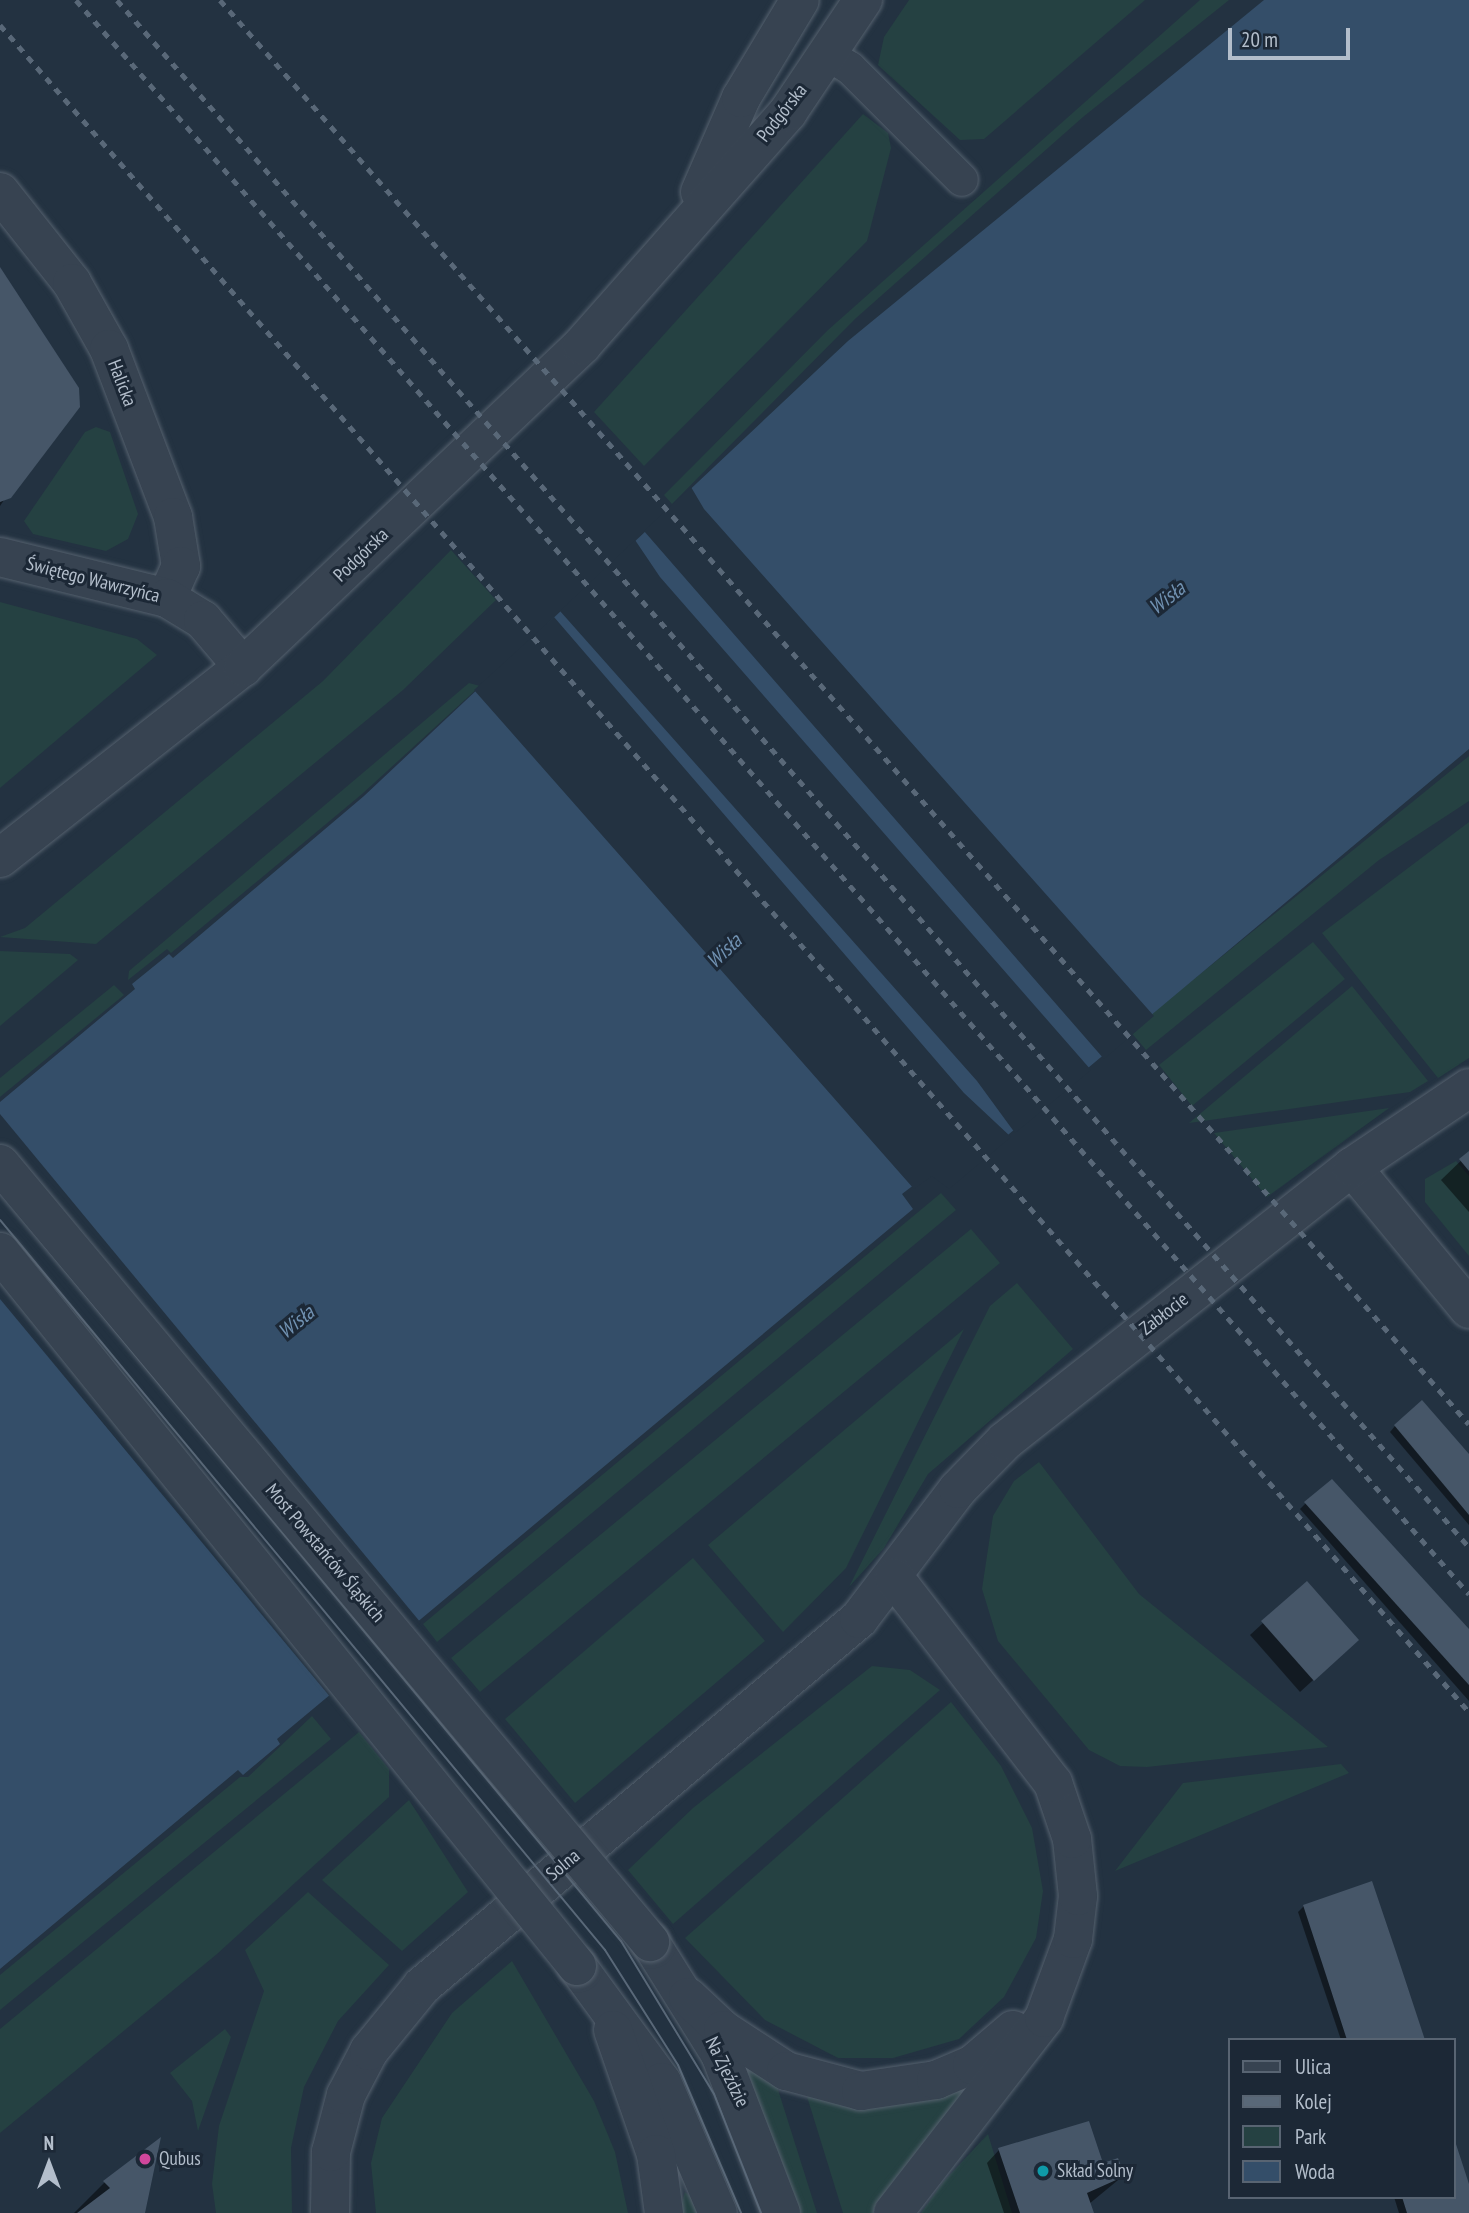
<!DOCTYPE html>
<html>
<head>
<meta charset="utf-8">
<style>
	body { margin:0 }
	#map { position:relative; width:1469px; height:2213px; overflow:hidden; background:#233241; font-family:"PT Sans Narrow",sans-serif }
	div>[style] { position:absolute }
	.green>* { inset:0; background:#254142 }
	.water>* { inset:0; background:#344e69 }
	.pier>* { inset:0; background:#233241 }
	.shadow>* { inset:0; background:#0007 }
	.building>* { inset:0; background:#465668 }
	.roads { filter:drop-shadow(0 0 2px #55616e) drop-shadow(0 0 2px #55616e) }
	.pedestrian>* { height:32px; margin:-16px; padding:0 16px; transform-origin:16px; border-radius:16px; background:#374351 }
	.minor>* { height:38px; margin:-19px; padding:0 19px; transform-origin:19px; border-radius:19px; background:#374351 }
	.tertiary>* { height:38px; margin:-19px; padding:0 19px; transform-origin:19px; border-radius:19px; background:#374351 }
	.tram>* { height:2px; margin:-1px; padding:0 1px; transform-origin:1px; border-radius:1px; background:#596878 }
	.rail>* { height:5px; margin-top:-2.5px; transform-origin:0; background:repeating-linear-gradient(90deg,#596878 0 7px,transparent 0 14px) }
	.bridges { filter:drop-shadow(0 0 2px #55616e) drop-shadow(0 0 2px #55616e) }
	.tertiary-bridge>* { height:38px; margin:-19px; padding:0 19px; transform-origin:19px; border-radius:19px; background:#374351 }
	.dots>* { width:19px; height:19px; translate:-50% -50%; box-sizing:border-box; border:4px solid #1c2836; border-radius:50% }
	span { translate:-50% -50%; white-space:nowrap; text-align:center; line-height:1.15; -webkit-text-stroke:6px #1c2836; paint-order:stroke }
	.street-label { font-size:19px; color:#b3becb }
	.poi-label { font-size:19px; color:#b3becb }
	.left { translate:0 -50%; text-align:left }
	.water-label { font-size:21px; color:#7091b1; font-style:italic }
	.legend { position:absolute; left:1228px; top:2038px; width:228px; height:161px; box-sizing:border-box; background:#1c2836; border:2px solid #586472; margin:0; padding:9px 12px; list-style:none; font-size:21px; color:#b3becb }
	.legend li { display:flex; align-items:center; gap:14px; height:35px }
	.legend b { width:35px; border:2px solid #586472 }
	.north { position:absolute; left:14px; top:2129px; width:70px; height:70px; -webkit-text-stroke:5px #1c2836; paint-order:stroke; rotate:0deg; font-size:19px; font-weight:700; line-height:28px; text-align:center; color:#b3becb }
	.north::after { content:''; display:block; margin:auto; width:24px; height:32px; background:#b3becb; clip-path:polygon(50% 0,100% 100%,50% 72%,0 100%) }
	.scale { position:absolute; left:1228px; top:28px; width:122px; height:32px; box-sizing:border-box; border:4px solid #b3becb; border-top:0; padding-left:9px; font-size:21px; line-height:24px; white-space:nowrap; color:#b3becb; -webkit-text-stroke:5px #1c2836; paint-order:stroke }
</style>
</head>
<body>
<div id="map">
	<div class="green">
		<div style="clip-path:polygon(909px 0,1145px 0,984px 139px,960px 140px,878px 65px,884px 37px)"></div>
		<div style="clip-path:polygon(1200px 0,1229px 0,1083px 117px,855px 319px,672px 504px,664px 495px,828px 330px)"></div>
		<div style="clip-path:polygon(863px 114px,888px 133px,891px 148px,867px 241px,644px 466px,594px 412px)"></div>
		<div style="clip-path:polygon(96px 427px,110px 432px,138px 514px,128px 539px,106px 551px,33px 534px,24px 521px,85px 432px)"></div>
		<div style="clip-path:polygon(451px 550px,496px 600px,403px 690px,96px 944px,0 937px,25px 928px,323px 681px)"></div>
		<div style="clip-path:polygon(0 602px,137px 639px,157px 655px,0 788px)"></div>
		<div style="clip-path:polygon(469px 683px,480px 686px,362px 794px,171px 953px,167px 949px,128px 980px,129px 971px)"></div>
		<div style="clip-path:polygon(1469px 756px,1469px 801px,1379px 860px,1146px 1050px,1130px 1031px)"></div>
		<div style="clip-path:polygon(1469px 822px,1469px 1058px,1438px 1078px,1322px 933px)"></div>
		<div style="clip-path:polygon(1313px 942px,1345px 979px,1192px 1106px,1159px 1065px)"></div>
		<div style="clip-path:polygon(0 951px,70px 954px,78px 960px,0 1026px)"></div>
		<div style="clip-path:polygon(114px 985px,124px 995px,0 1097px,0 1078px)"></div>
		<div style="clip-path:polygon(1352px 986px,1428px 1081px,1410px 1092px,1189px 1123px)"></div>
		<div style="clip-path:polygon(1389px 1108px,1267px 1197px,1214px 1133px)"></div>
		<div style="clip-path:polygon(1456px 1161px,1469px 1176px,1469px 1256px,1425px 1202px,1425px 1179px)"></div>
		<div style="clip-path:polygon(941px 1193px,956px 1210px,437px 1642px,423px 1624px)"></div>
		<div style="clip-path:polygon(971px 1229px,1000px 1263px,480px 1692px,451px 1658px)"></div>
		<div style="clip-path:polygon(1017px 1283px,1073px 1349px,928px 1474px,884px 1548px,849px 1587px,990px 1306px)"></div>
		<div style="clip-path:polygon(964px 1329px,846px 1568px,783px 1632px,708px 1545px)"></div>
		<div style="clip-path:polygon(1039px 1462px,1139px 1594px,1328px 1747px,1147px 1767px,1120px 1766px,1089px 1750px,998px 1641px,982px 1589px,993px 1516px,1014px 1481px)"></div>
		<div style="clip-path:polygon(693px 1558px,765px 1641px,575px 1803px,505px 1719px)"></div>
		<div style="clip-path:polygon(872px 1666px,910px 1670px,940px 1690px,673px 1924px,628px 1870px,693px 1808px)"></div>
		<div style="clip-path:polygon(951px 1702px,1001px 1766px,1032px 1828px,1043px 1891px,1036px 1938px,1004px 1997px,959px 2039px,893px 2058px,838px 2058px,765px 2020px,685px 1938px)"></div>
		<div style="clip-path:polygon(312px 1716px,331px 1739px,0 2010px,0 1975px,240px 1777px,248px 1777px)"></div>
		<div style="clip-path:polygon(359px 1732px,389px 1769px,389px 1797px,217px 1954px,0 2133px,0 2029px)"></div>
		<div style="clip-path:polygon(1341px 1764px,1349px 1773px,1115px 1871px,1183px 1783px)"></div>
		<div style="clip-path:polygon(409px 1800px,468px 1892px,402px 1951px,322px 1880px)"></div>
		<div style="clip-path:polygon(308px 1892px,389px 1965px,338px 2021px,304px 2087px,291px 2148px,292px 2213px,216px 2213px,212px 2184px,219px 2126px,264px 1991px,245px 1950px)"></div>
		<div style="clip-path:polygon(512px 1961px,594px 2101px,615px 2152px,628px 2213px,376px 2213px,371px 2163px,382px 2118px,452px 2013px)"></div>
		<div style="clip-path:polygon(225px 2029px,231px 2037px,198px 2131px,192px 2101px,170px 2073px)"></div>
		<div style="clip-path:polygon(746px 2066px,775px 2080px,817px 2213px,794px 2213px)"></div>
		<div style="clip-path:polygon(967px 2088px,874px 2213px,843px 2213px,805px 2090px)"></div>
		<div style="clip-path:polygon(988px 2134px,1012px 2213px,921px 2213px,943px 2182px)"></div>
		<div style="clip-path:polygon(685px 2192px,690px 2196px,698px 2213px,679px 2213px)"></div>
	</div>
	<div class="water">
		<div style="clip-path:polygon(1264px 0,1469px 0,1469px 749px,947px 1186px,932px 1171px,902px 1194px,913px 1209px,277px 1739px,280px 1744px,243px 1775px,238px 1770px,0 1969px,0 1102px,135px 989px,132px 984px,169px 954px,173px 958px,364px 796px,848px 341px)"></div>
	</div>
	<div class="pier">
		<div style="clip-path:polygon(691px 487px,704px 509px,1154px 1016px,1104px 1059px,644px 531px)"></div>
		<div style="clip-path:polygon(635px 540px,660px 577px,1091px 1070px,1015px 1133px,977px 1081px,560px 611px)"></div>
		<div style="clip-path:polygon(554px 617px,964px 1093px,1011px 1137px,949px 1189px,932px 1176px,914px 1189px,474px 690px)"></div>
		<div style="clip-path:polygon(0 1114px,421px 1623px,331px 1698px,0 1299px)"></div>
	</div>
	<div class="shadow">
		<div style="clip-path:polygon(0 271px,78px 389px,0 506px)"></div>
		<div style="clip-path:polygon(1469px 1153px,1469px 1212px,1441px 1180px)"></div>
		<div style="clip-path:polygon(1395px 1426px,1469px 1458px,1469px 1525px,1390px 1432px)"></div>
		<div style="clip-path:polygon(1306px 1503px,1469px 1636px,1469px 1701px,1300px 1509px)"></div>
		<div style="clip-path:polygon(1263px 1623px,1344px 1652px,1300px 1692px,1250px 1635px)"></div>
		<div style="clip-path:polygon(1304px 1906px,1421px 2040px,1341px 2040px,1298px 1912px)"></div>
		<div style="clip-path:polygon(1453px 2139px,1469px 2188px,1469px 2213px,1399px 2213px,1394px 2197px,1453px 2197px)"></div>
		<div style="clip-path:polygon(999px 2150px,1102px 2165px,1123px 2176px,1089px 2204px,1093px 2213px,1004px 2213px,987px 2163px)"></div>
		<div style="clip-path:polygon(105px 2182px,142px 2213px,74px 2213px)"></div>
	</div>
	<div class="building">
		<div style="clip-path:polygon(0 267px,79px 388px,80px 407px,11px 498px,0 502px)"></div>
		<div style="clip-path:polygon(1469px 1151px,1469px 1171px,1459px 1159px)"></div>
		<div style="clip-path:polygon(1422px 1400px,1469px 1454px,1469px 1515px,1394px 1425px)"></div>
		<div style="clip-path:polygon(1332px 1479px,1469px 1629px,1469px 1685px,1304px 1502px)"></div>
		<div style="clip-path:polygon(1307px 1581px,1359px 1640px,1314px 1681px,1261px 1621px)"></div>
		<div style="clip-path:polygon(1372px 1881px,1396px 1952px,1425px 2040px,1347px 2040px,1326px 1975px,1303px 1905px)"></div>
		<div style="clip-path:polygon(1089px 2121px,1103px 2163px,1118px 2158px,1125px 2176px,1087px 2193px,1094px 2213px,1020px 2213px,998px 2148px)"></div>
		<div style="clip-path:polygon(161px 2137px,145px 2213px,77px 2213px,110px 2188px,103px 2181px)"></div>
		<div style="clip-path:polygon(1454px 2138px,1469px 2184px,1469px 2213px,1407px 2213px,1402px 2197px,1453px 2197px)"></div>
	</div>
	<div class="roads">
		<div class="pedestrian">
			<div style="left:825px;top:53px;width:29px;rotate:31deg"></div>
			<div style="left:850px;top:68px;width:158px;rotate:45deg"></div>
		</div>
		<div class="minor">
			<div style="left:0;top:192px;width:116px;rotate:51.6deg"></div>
			<div style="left:72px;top:283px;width:76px;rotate:60.7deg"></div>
			<div style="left:109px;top:349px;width:180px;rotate:69.1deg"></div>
			<div style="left:173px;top:517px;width:50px;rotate:80.7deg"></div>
			<div style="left:181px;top:566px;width:35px;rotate:114deg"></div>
			<div style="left:0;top:557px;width:172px;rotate:13.8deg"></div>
			<div style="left:167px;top:598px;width:42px;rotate:31.4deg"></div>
			<div style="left:203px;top:620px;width:62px;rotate:49.6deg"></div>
			<div style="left:1352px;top:1167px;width:184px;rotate:50.5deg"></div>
		</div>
		<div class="tertiary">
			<div style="left:700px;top:192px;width:103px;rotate:-66.4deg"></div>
			<div style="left:741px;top:98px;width:114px;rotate:-59deg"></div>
			<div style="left:0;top:858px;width:309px;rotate:-38.2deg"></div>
			<div style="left:243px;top:667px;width:468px;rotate:-43.5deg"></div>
			<div style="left:582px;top:345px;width:311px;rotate:-48.5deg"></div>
			<div style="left:788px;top:112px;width:135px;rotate:-56.2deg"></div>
			<div style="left:650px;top:1942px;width:132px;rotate:58deg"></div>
			<div style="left:720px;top:2054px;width:170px;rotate:69deg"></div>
			<div style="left:577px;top:1966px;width:144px;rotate:53.8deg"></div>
			<div style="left:662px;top:2082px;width:142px;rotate:66.9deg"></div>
			<div style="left:688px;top:1997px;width:48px;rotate:43.3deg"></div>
			<div style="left:723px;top:2030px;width:75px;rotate:33.1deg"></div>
			<div style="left:786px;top:2071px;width:78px;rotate:14.9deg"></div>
			<div style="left:861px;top:2091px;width:76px;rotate:-8.3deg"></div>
			<div style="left:936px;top:2080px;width:39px;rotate:-23deg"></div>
			<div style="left:972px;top:2065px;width:54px;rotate:-40.5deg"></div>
			<div style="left:613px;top:2030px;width:131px;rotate:70.9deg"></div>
			<div style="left:656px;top:2154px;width:60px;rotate:82.3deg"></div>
			<div style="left:330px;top:2213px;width:61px;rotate:-89.1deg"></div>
			<div style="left:331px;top:2152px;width:59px;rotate:-75.3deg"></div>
			<div style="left:346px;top:2095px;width:50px;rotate:-62.4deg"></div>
			<div style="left:369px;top:2051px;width:84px;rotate:-50.8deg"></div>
			<div style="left:422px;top:1986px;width:571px;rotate:-40.02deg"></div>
			<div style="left:859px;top:1619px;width:163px;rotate:-52.7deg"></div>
			<div style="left:958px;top:1489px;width:67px;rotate:-45.6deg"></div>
			<div style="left:1005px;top:1441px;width:442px;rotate:-38.3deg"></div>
			<div style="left:1352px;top:1167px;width:141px;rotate:-34deg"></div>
			<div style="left:893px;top:2213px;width:247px;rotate:-52.2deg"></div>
			<div style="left:1044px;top:2018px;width:84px;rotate:-69.8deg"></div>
			<div style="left:1073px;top:1939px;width:43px;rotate:-83.4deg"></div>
			<div style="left:1078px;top:1896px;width:57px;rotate:-96deg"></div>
			<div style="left:1072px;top:1839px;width:59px;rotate:-108.7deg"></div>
			<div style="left:1053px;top:1783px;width:260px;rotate:-127.7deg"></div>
		</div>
	</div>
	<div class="tram">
		<div style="left:0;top:1192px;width:973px;rotate:50.34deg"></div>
		<div style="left:621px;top:1941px;width:179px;rotate:58.7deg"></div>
		<div style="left:714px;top:2094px;width:128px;rotate:68.4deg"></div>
		<div style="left:0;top:1220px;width:948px;rotate:50.35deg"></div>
		<div style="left:605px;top:1950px;width:136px;rotate:57.6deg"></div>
		<div style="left:678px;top:2065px;width:161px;rotate:66.9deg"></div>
	</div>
	<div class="rail">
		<div style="left:76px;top:0;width:2117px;rotate:48.85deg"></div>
		<div style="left:117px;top:0;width:2055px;rotate:48.85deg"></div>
		<div style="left:220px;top:0;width:1894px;rotate:48.75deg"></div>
		<div style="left:0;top:25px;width:2237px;rotate:48.95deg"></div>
	</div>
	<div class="bridges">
		<div class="tertiary-bridge">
			<div style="left:0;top:1164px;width:1014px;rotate:50.12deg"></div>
			<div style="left:0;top:1252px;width:918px;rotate:51.06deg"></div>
		</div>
	</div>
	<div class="dots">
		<div style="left:145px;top:2159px;background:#d1479c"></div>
		<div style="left:1043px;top:2171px;background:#0f9aa8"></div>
	</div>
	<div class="street-label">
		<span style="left:782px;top:113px;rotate:-52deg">Podgórska</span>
		<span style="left:122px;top:383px;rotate:69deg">Halicka</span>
		<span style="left:361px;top:555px;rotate:-44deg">Podgórska</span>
		<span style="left:93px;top:580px;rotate:14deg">Świętego Wawrzyńca</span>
		<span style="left:1164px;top:1314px;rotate:-38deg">Zabłocie</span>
		<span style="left:325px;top:1553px;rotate:50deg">Most Powstańców Śląskich</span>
		<span style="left:563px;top:1865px;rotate:-40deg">Solna</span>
		<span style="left:727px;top:2072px;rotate:64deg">Na Zjeździe</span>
	</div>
	<div class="poi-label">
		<span class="left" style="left:159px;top:2159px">Qubus</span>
		<span class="left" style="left:1057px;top:2171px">Skład Solny</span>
	</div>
	<div class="water-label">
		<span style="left:1167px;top:598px;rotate:-38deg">Wisła</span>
		<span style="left:724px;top:951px;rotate:-43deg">Wisła</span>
		<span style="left:296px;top:1322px;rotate:-39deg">Wisła</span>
	</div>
	<ul class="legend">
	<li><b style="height:9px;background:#374351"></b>Ulica</li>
	<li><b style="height:9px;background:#596878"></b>Kolej</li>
	<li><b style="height:19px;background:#254142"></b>Park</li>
	<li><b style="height:19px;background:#344e69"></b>Woda</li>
	</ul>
	<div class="north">N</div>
	<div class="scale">20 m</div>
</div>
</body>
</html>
